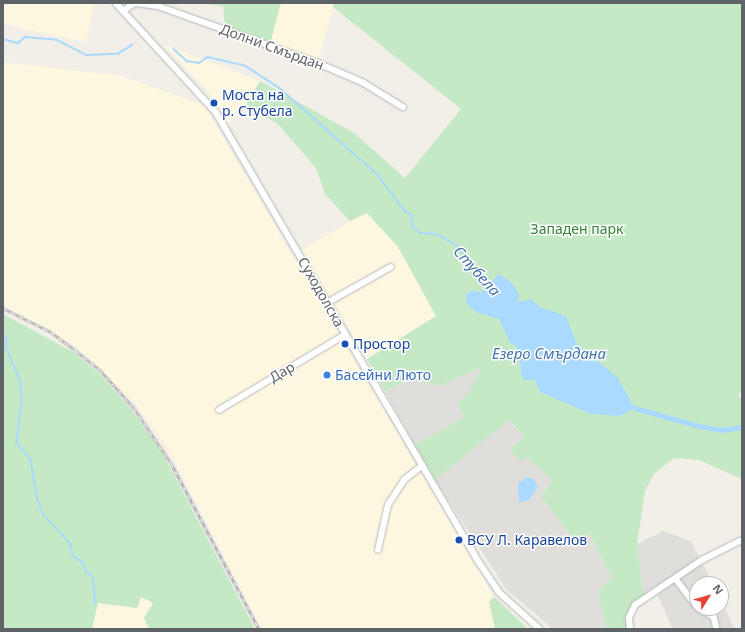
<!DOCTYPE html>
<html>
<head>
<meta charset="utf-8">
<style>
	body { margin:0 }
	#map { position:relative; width:745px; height:632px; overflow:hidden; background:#f1efe8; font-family:"Noto Sans",sans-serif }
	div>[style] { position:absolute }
	.commercial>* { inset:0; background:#fef7e0 }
	.industrial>* { inset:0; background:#e0deda }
	.green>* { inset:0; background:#c5e8c5 }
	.water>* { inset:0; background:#aadaff }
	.stream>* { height:1.5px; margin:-0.75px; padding:0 0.75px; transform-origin:0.75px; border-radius:0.75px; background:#aadaff }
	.canal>* { height:4.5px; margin:-2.25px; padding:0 2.25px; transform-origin:2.25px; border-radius:2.25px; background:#aadaff }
	.roads { filter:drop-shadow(0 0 1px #b5b8bc) drop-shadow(0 0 1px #b5b8bc) }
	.minor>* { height:5.5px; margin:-2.75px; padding:0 2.75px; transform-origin:2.75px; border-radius:2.75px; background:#fff }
	.rail>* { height:3px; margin-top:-1.5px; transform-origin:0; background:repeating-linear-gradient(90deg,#fff 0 4.5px,#b6b7b8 0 9px); box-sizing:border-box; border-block:1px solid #b6b7b8 }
	.dots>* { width:11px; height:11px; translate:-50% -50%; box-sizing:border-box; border:2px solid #fff; border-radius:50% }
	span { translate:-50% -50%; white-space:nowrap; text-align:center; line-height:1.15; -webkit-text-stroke:3px #fff; paint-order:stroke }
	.street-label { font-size:14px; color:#5f6368 }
	.transit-label { font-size:14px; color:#164399 }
	.left { translate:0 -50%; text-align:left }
	.park-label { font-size:14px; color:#348238 }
	.shop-label { font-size:14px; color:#366cbe }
	.water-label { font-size:15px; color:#4174aa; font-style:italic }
	.frame { position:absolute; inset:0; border:4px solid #5f6368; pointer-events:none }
	.north { position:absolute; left:689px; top:576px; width:40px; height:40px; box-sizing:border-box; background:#fff; border:1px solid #bfc1c3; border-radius:50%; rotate:53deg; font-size:11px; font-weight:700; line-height:16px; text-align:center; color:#5f6368 }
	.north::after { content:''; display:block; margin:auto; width:14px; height:18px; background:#ea4335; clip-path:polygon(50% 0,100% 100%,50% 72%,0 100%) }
</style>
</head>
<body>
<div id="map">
	<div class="commercial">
		<div style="clip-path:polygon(3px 3px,94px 3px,86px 42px,3px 24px)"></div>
		<div style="clip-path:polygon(281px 3px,334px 3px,318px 62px,270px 44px)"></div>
		<div style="clip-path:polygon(163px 44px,260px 81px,245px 107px,239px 105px,228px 124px,210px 94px)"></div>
		<div style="clip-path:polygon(3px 62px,121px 76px,204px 105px,494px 597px,489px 602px,495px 629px,262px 629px,167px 447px,135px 403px,78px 348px,3px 305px)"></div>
		<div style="clip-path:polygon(366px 212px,398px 247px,436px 316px,367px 359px,302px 250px)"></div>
		<div style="clip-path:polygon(141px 597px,153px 603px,144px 618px,149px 629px,92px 629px,98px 603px,136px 608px)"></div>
	</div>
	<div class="industrial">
		<div style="clip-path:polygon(482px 367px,469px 392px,457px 404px,465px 417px,415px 445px,385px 391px,411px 378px,439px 386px)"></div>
		<div style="clip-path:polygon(508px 420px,524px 437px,510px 450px,527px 456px,553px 481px,540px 496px,579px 543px,589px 533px,612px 577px,598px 592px,607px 629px,553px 629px,507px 590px,435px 480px)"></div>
		<div style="clip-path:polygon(663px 531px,691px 541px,713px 584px,697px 584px,697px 608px,721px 608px,721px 601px,735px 629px,673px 629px,656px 592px,644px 596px,637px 544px)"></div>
	</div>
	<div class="green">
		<div style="clip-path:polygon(197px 3px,281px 3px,270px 44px,225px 26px,223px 6px)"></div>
		<div style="clip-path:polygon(334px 3px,742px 3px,742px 391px,738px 394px,742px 401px,742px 479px,699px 460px,674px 458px,654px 474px,645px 491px,637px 544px,644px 596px,630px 610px,628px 629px,607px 629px,598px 592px,612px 577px,589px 533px,578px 543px,540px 496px,553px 481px,527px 457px,521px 461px,510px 450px,524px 437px,509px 420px,435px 480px,415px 445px,465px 417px,457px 404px,469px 392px,482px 367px,439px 386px,411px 378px,385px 391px,367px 359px,436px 316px,398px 247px,367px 213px,350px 221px,325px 194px,316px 168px,277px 123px,245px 107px,260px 81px,354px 133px,405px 178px,461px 109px,333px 7px)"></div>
		<div style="clip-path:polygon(3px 314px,73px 352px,98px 372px,131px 409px,162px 452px,255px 629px,149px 629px,144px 618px,153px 603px,141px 597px,137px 608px,98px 603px,92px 629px,3px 629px)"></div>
		<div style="clip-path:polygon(494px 597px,528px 629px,495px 629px,489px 602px)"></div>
	</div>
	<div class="water">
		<div style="clip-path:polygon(499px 274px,511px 282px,519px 294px,518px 302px,531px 299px,540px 307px,566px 316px,577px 344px,618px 378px,635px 408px,620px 416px,591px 414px,540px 392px,535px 380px,523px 380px,516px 346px,510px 343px,499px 319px,476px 312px,466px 303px,466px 295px,472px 290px,481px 293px)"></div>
		<div style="clip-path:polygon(527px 477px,534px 479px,538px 487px,530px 499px,519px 503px,518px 483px)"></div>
	</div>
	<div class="stream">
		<div style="left:3px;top:39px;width:16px;rotate:15deg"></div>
		<div style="left:18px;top:43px;width:9px;rotate:-41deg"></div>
		<div style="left:25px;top:37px;width:32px;rotate:5deg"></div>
		<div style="left:57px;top:40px;width:33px;rotate:27deg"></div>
		<div style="left:86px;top:55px;width:32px;rotate:-2deg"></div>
		<div style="left:118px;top:54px;width:17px;rotate:-33deg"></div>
		<div style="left:174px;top:49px;width:18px;rotate:43deg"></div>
		<div style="left:187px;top:61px;width:12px;rotate:9deg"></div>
		<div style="left:199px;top:63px;width:11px;rotate:-34deg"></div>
		<div style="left:208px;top:57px;width:39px;rotate:13deg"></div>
		<div style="left:246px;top:66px;width:42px;rotate:33.3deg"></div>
		<div style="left:281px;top:89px;width:130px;rotate:41.6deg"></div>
		<div style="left:378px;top:175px;width:45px;rotate:53.1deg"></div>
		<div style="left:405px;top:211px;width:8px;rotate:30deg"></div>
		<div style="left:412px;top:215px;width:11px;rotate:85deg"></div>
		<div style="left:413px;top:226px;width:10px;rotate:45deg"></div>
		<div style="left:420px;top:233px;width:17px;rotate:3deg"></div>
		<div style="left:437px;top:234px;width:22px;rotate:30deg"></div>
		<div style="left:456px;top:245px;width:52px;rotate:48.1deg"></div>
		<div style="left:7px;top:336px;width:11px;rotate:95deg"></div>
		<div style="left:6px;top:347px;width:38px;rotate:67deg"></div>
		<div style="left:21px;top:382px;width:20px;rotate:87deg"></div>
		<div style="left:22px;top:402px;width:41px;rotate:97deg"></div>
		<div style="left:17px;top:443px;width:21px;rotate:49deg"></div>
		<div style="left:31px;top:459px;width:38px;rotate:81deg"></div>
		<div style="left:37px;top:497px;width:19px;rotate:69deg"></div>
		<div style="left:44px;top:515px;width:40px;rotate:47deg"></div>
		<div style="left:71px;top:544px;width:12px;rotate:81deg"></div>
		<div style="left:73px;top:556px;width:13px;rotate:32deg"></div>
		<div style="left:84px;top:563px;width:8px;rotate:76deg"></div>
		<div style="left:86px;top:571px;width:9px;rotate:41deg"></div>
		<div style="left:93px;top:577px;width:27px;rotate:84deg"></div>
	</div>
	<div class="canal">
		<div style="left:635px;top:408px;width:66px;rotate:15.7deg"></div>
		<div style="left:699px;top:426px;width:22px;rotate:10deg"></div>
		<div style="left:721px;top:430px;width:21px;rotate:-8deg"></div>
	</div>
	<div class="roads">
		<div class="minor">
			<div style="left:116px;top:3px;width:148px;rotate:47.5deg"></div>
			<div style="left:216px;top:112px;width:521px;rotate:59.7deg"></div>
			<div style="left:479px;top:562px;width:36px;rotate:56deg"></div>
			<div style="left:499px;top:592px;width:55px;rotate:42.1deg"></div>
			<div style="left:136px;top:3px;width:22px;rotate:8deg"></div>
			<div style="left:158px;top:6px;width:170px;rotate:19.6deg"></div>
			<div style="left:318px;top:63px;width:50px;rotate:23.5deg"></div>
			<div style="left:364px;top:83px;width:46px;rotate:31.6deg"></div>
			<div style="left:123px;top:11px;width:14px;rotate:-34deg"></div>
			<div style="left:327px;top:303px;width:73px;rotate:-29.4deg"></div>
			<div style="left:219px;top:410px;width:147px;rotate:-30.8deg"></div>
			<div style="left:378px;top:550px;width:46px;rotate:-77.5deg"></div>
			<div style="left:388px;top:505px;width:30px;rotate:-57deg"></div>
			<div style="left:404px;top:480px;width:23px;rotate:-38deg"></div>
			<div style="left:676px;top:579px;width:35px;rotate:53deg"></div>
			<div style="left:698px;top:608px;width:18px;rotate:29deg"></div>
			<div style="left:714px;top:617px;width:12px;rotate:76deg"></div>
			<div style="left:630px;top:629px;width:11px;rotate:-95deg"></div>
			<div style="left:629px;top:618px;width:14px;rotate:-65deg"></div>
			<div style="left:635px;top:605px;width:81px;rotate:-33.9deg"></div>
			<div style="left:702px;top:560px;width:45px;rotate:-26.6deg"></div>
		</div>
	</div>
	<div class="rail">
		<div style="left:3px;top:308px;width:54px;rotate:26.6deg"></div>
		<div style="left:51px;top:332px;width:31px;rotate:37deg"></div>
		<div style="left:76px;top:351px;width:31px;rotate:38deg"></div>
		<div style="left:100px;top:370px;width:51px;rotate:48.2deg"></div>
		<div style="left:134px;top:408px;width:66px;rotate:56.1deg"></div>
		<div style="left:171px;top:463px;width:188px;rotate:62.1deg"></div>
	</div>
	<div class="dots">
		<div style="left:214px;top:103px;background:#1a4fb4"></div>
		<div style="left:345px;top:344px;background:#1a4fb4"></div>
		<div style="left:327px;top:375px;background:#3f7fe0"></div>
		<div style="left:459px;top:540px;background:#1a4fb4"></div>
	</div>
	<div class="street-label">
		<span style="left:272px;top:47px;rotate:20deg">Долни Смърдан</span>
		<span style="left:321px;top:292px;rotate:60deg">Суходолска</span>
		<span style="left:282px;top:372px;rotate:-30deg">Дар</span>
	</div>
	<div class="transit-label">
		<span class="left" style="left:222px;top:103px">Моста на<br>р. Стубела</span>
		<span class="left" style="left:353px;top:344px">Простор</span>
		<span class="left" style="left:467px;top:540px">ВСУ Л. Каравелов</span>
	</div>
	<div class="park-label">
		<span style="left:577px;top:229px">Западен парк</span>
	</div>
	<div class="shop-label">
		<span class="left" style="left:335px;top:375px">Басейни Люто</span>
	</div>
	<div class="water-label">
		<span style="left:477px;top:271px;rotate:48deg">Стубела</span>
		<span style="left:549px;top:354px">Езеро Смърдана</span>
	</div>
	<div class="frame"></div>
	<div class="north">N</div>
</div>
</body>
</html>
